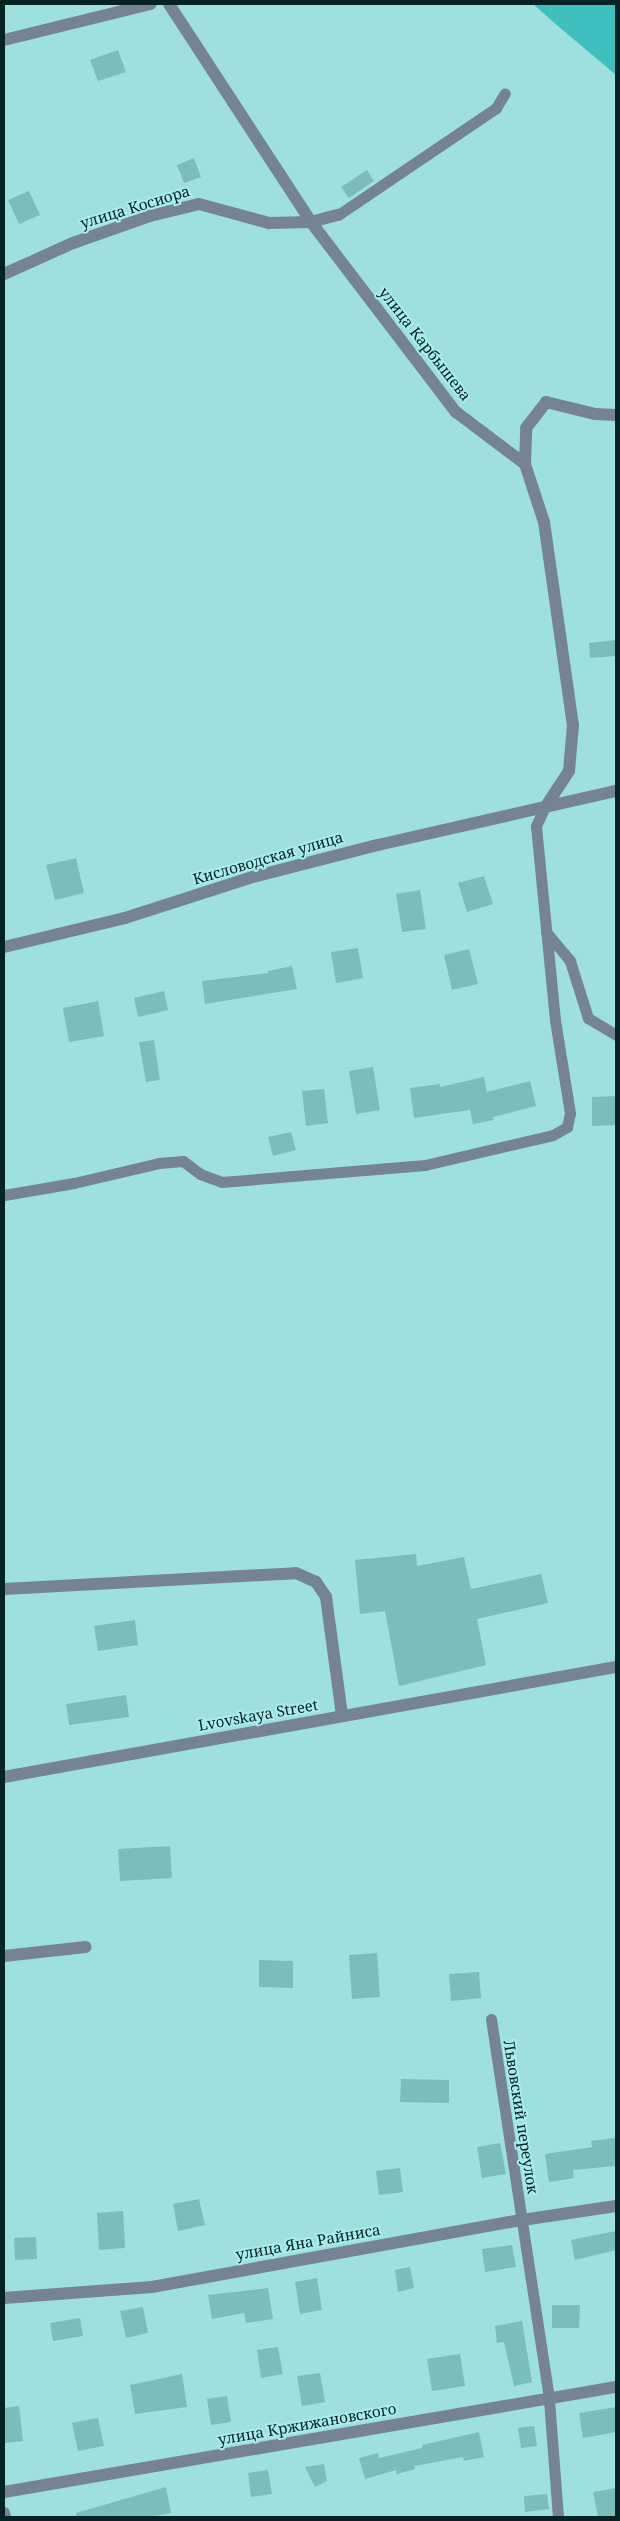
<!DOCTYPE html>
<html>
<head>
<meta charset="utf-8">
<style>
	body { margin:0 }
	#map { position:relative; width:620px; height:2521px; overflow:hidden; background:#9de0de; font-family:"Noto Serif",serif }
	div>[style] { position:absolute }
	.water>* { inset:0; background:#3fbfbd }
	.building>* { inset:0; background:#7bbdbb }
	.lane>* { height:11px; margin:-5.5px; padding:0 5.5px; transform-origin:5.5px; border-radius:5.5px; background:#768394 }
	.street>* { height:12px; margin:-6px; padding:0 6px; transform-origin:6px; border-radius:6px; background:#768394 }
	span { translate:-50% -50%; white-space:nowrap; text-align:center; line-height:1.15; -webkit-text-stroke:4px #a9edeb; paint-order:stroke }
	.street-label { font-size:15px; color:#062222 }
	.frame { position:absolute; inset:0; border:5px solid #062222; pointer-events:none }
</style>
</head>
<body>
<div id="map">
	<div class="water">
		<div style="clip-path:polygon(533px 4px,616px 4px,616px 75px,558px 26px)"></div>
	</div>
	<div class="building">
		<div style="clip-path:polygon(118px 50px,126px 72px,98px 81px,90px 60px)"></div>
		<div style="clip-path:polygon(194px 158px,201px 177px,184px 183px,177px 165px)"></div>
		<div style="clip-path:polygon(367px 170px,374px 181px,349px 198px,341px 187px)"></div>
		<div style="clip-path:polygon(29px 191px,40px 215px,19px 224px,8px 200px)"></div>
		<div style="clip-path:polygon(616px 640px,616px 656px,590px 658px,589px 643px)"></div>
		<div style="clip-path:polygon(76px 858px,84px 893px,55px 900px,46px 865px)"></div>
		<div style="clip-path:polygon(484px 876px,493px 904px,467px 912px,458px 883px)"></div>
		<div style="clip-path:polygon(420px 890px,426px 929px,402px 932px,396px 894px)"></div>
		<div style="clip-path:polygon(358px 948px,363px 978px,336px 983px,331px 952px)"></div>
		<div style="clip-path:polygon(469px 949px,478px 984px,452px 990px,444px 955px)"></div>
		<div style="clip-path:polygon(292px 966px,297px 989px,205px 1004px,202px 981px,268px 973px,268px 971px)"></div>
		<div style="clip-path:polygon(164px 991px,168px 1010px,138px 1017px,134px 998px)"></div>
		<div style="clip-path:polygon(98px 1001px,104px 1036px,69px 1042px,63px 1008px)"></div>
		<div style="clip-path:polygon(154px 1040px,160px 1080px,146px 1082px,139px 1042px)"></div>
		<div style="clip-path:polygon(373px 1067px,380px 1110px,356px 1114px,349px 1071px)"></div>
		<div style="clip-path:polygon(484px 1077px,487px 1092px,530px 1081px,536px 1106px,493px 1117px,494px 1120px,473px 1124px,470px 1110px,414px 1118px,410px 1088px,440px 1084px,440px 1087px)"></div>
		<div style="clip-path:polygon(324px 1089px,328px 1123px,306px 1126px,302px 1091px)"></div>
		<div style="clip-path:polygon(616px 1096px,616px 1125px,592px 1126px,592px 1097px)"></div>
		<div style="clip-path:polygon(291px 1132px,296px 1150px,273px 1156px,268px 1137px)"></div>
		<div style="clip-path:polygon(416px 1554px,417px 1566px,464px 1557px,471px 1589px,541px 1574px,548px 1603px,477px 1619px,486px 1665px,399px 1686px,385px 1611px,360px 1614px,355px 1560px)"></div>
		<div style="clip-path:polygon(135px 1620px,138px 1645px,98px 1651px,94px 1626px)"></div>
		<div style="clip-path:polygon(126px 1695px,129px 1717px,69px 1725px,66px 1704px)"></div>
		<div style="clip-path:polygon(170px 1846px,172px 1878px,120px 1881px,118px 1849px)"></div>
		<div style="clip-path:polygon(377px 1953px,380px 1997px,352px 1999px,349px 1955px)"></div>
		<div style="clip-path:polygon(259px 1960px,293px 1961px,293px 1988px,259px 1987px)"></div>
		<div style="clip-path:polygon(479px 1972px,481px 1998px,451px 2001px,449px 1974px)"></div>
		<div style="clip-path:polygon(401px 2079px,449px 2080px,449px 2103px,400px 2102px)"></div>
		<div style="clip-path:polygon(615px 2138px,616px 2166px,573px 2170px,574px 2178px,549px 2182px,545px 2154px,592px 2147px,591px 2141px)"></div>
		<div style="clip-path:polygon(500px 2143px,506px 2174px,482px 2178px,477px 2147px)"></div>
		<div style="clip-path:polygon(400px 2168px,403px 2192px,379px 2195px,376px 2171px)"></div>
		<div style="clip-path:polygon(199px 2199px,205px 2225px,178px 2231px,173px 2204px)"></div>
		<div style="clip-path:polygon(123px 2211px,125px 2248px,99px 2250px,97px 2213px)"></div>
		<div style="clip-path:polygon(616px 2231px,616px 2250px,575px 2260px,571px 2240px)"></div>
		<div style="clip-path:polygon(36px 2237px,37px 2259px,15px 2260px,14px 2238px)"></div>
		<div style="clip-path:polygon(512px 2245px,516px 2267px,485px 2272px,482px 2249px)"></div>
		<div style="clip-path:polygon(410px 2267px,414px 2288px,398px 2292px,395px 2270px)"></div>
		<div style="clip-path:polygon(317px 2278px,322px 2310px,300px 2314px,295px 2282px)"></div>
		<div style="clip-path:polygon(268px 2288px,273px 2319px,246px 2323px,244px 2313px,212px 2319px,208px 2295px)"></div>
		<div style="clip-path:polygon(552px 2305px,580px 2305px,579px 2328px,552px 2328px)"></div>
		<div style="clip-path:polygon(143px 2307px,148px 2333px,126px 2338px,120px 2311px)"></div>
		<div style="clip-path:polygon(80px 2318px,83px 2336px,53px 2341px,50px 2323px)"></div>
		<div style="clip-path:polygon(522px 2321px,532px 2382px,514px 2386px,504px 2342px,497px 2343px,495px 2326px)"></div>
		<div style="clip-path:polygon(278px 2347px,283px 2374px,261px 2378px,257px 2350px)"></div>
		<div style="clip-path:polygon(460px 2354px,465px 2386px,432px 2391px,427px 2359px)"></div>
		<div style="clip-path:polygon(320px 2373px,325px 2402px,302px 2406px,297px 2376px)"></div>
		<div style="clip-path:polygon(182px 2374px,187px 2407px,135px 2414px,130px 2385px)"></div>
		<div style="clip-path:polygon(227px 2396px,231px 2422px,211px 2425px,207px 2399px)"></div>
		<div style="clip-path:polygon(19px 2406px,23px 2441px,4px 2443px,4px 2408px)"></div>
		<div style="clip-path:polygon(616px 2407px,616px 2432px,583px 2438px,579px 2413px)"></div>
		<div style="clip-path:polygon(98px 2418px,104px 2446px,78px 2451px,72px 2423px)"></div>
		<div style="clip-path:polygon(534px 2426px,537px 2446px,521px 2448px,518px 2428px)"></div>
		<div style="clip-path:polygon(479px 2432px,484px 2457px,464px 2461px,463px 2457px,414px 2466px,415px 2469px,397px 2474px,396px 2470px,365px 2479px,359px 2458px,378px 2453px,379px 2458px,422px 2448px,422px 2445px)"></div>
		<div style="clip-path:polygon(324px 2464px,327px 2481px,315px 2487px,305px 2467px)"></div>
		<div style="clip-path:polygon(268px 2470px,272px 2494px,251px 2497px,248px 2473px)"></div>
		<div style="clip-path:polygon(166px 2487px,171px 2513px,150px 2517px,76px 2517px,76px 2513px)"></div>
		<div style="clip-path:polygon(616px 2488px,616px 2517px,598px 2517px,593px 2492px)"></div>
		<div style="clip-path:polygon(547px 2494px,549px 2509px,525px 2512px,524px 2496px)"></div>
	</div>
	<div class="lane">
		<div style="left:338px;top:215px;width:191px;rotate:-34.1deg"></div>
		<div style="left:496px;top:108px;width:17px;rotate:-59deg"></div>
		<div style="left:546px;top:932px;width:38px;rotate:50deg"></div>
		<div style="left:570px;top:961px;width:60px;rotate:72.5deg"></div>
		<div style="left:588px;top:1018px;width:33px;rotate:31deg"></div>
		<div style="left:4px;top:1195px;width:71px;rotate:-9.7deg"></div>
		<div style="left:74px;top:1183px;width:87px;rotate:-13.2deg"></div>
		<div style="left:159px;top:1163px;width:24px;rotate:-5deg"></div>
		<div style="left:183px;top:1161px;width:21px;rotate:37deg"></div>
		<div style="left:200px;top:1174px;width:23px;rotate:20deg"></div>
		<div style="left:222px;top:1182px;width:204px;rotate:-4.8deg"></div>
		<div style="left:425px;top:1165px;width:131px;rotate:-13.2deg"></div>
		<div style="left:553px;top:1135px;width:16px;rotate:-30deg"></div>
		<div style="left:567px;top:1127px;width:14px;rotate:-78deg"></div>
		<div style="left:570px;top:1113px;width:94px;rotate:-99.2deg"></div>
		<div style="left:555px;top:1020px;width:195px;rotate:-95.6deg"></div>
		<div style="left:536px;top:826px;width:19px;rotate:-65deg"></div>
		<div style="left:491px;top:2019px;width:385px;rotate:81.3deg"></div>
		<div style="left:549px;top:2400px;width:117px;rotate:85.6deg"></div>
	</div>
	<div class="street">
		<div style="left:169px;top:4px;width:260px;rotate:56.9deg"></div>
		<div style="left:311px;top:222px;width:239px;rotate:52.7deg"></div>
		<div style="left:456px;top:412px;width:86px;rotate:37deg"></div>
		<div style="left:525px;top:464px;width:61px;rotate:71.9deg"></div>
		<div style="left:544px;top:522px;width:205px;rotate:81.9deg"></div>
		<div style="left:573px;top:725px;width:46px;rotate:95deg"></div>
		<div style="left:569px;top:771px;width:45px;rotate:123.3deg"></div>
		<div style="left:4px;top:40px;width:151px;rotate:-13.8deg"></div>
		<div style="left:4px;top:274px;width:76px;rotate:-24.2deg"></div>
		<div style="left:73px;top:243px;width:82px;rotate:-19.3deg"></div>
		<div style="left:150px;top:216px;width:50px;rotate:-13.8deg"></div>
		<div style="left:199px;top:204px;width:73px;rotate:15.2deg"></div>
		<div style="left:269px;top:223px;width:42px;rotate:-1.4deg"></div>
		<div style="left:311px;top:222px;width:28px;rotate:-15deg"></div>
		<div style="left:525px;top:464px;width:36px;rotate:-88deg"></div>
		<div style="left:526px;top:428px;width:33px;rotate:-52deg"></div>
		<div style="left:546px;top:402px;width:50px;rotate:13.8deg"></div>
		<div style="left:595px;top:414px;width:21px;rotate:3deg"></div>
		<div style="left:4px;top:947px;width:124px;rotate:-13.5deg"></div>
		<div style="left:125px;top:918px;width:134px;rotate:-17.8deg"></div>
		<div style="left:253px;top:877px;width:129px;rotate:-14.4deg"></div>
		<div style="left:378px;top:845px;width:244px;rotate:-12.8deg"></div>
		<div style="left:4px;top:1589px;width:292px;rotate:-3.1deg"></div>
		<div style="left:296px;top:1573px;width:22px;rotate:24deg"></div>
		<div style="left:316px;top:1582px;width:18px;rotate:56deg"></div>
		<div style="left:326px;top:1597px;width:120px;rotate:82.3deg"></div>
		<div style="left:4px;top:1777px;width:622px;rotate:-10.19deg"></div>
		<div style="left:4px;top:1956px;width:82px;rotate:-6.3deg"></div>
		<div style="left:4px;top:2298px;width:148px;rotate:-4.3deg"></div>
		<div style="left:152px;top:2287px;width:376px;rotate:-10.3deg"></div>
		<div style="left:522px;top:2220px;width:95px;rotate:-8.5deg"></div>
		<div style="left:4px;top:2492px;width:621px;rotate:-9.74deg"></div>
		<div style="left:4px;top:2513px;width:4px;rotate:76deg"></div>
	</div>
	<div class="street-label">
		<span style="left:135px;top:207px;rotate:-17deg">улица Косиора</span>
		<span style="left:425px;top:344px;rotate:52deg">улица Карбышева</span>
		<span style="left:268px;top:858px;rotate:-16deg">Кисловодская улица</span>
		<span style="left:258px;top:1715px;rotate:-10deg">Lvovskaya Street</span>
		<span style="left:521px;top:2117px;rotate:81deg">Львовский переулок</span>
		<span style="left:308px;top:2242px;rotate:-10deg">улица Яна Райниса</span>
		<span style="left:307px;top:2424px;rotate:-10deg">улица Кржижановского</span>
	</div>
	<div class="frame"></div>
</div>
</body>
</html>
